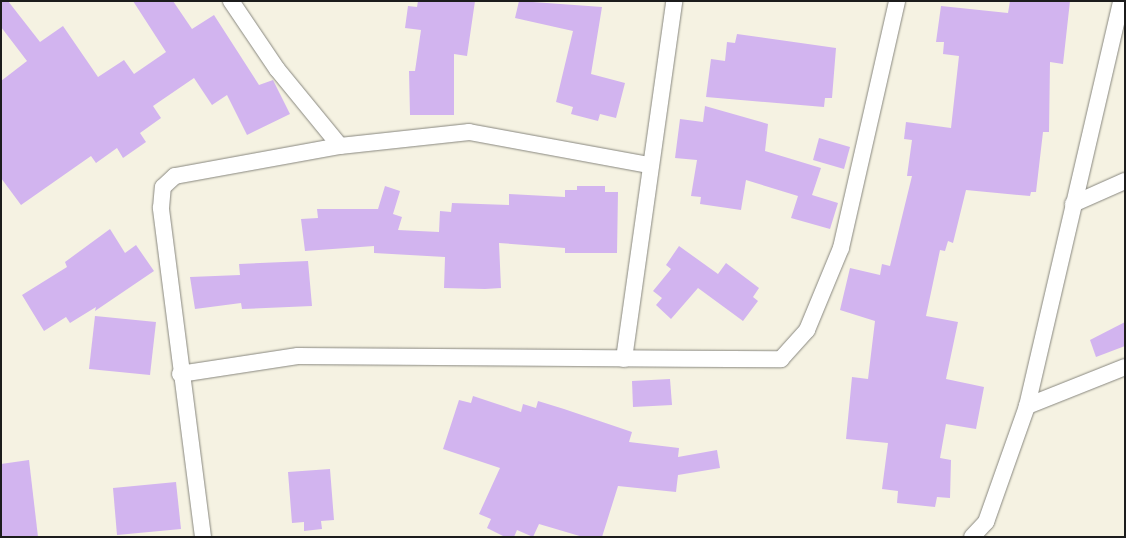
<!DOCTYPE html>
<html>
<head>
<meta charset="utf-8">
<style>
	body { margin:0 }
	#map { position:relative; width:1126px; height:538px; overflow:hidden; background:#f5f2e2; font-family:"Sorts Mill Goudy",serif }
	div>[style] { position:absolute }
	.building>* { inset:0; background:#d2b4ef }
	.roads { filter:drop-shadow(0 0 1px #88877f) drop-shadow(0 0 1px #88877f) }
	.street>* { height:16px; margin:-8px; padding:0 8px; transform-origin:8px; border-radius:8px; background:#fff }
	span { translate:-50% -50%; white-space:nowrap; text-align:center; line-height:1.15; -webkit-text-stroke:5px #fff; paint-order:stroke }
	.frame { position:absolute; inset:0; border:2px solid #1c1c1c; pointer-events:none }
</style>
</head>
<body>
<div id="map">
	<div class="building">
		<div style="clip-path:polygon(1px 1px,8px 1px,40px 42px,63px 26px,98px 77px,124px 60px,134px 74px,166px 52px,133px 1px,173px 1px,192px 29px,214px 15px,259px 85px,273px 80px,290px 114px,247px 135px,227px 95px,212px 105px,194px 78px,153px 106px,161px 118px,140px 133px,146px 142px,123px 158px,117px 148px,96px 163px,91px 156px,21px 205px,1px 178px,1px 81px,27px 61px,1px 27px)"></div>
		<div style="clip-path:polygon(418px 1px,475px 1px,467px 56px,454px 54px,454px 115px,410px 115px,409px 71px,415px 71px,421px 30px,405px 28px,408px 6px,417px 7px)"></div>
		<div style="clip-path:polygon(519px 1px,602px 7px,591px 74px,625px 83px,616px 118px,600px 114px,598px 121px,571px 114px,573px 107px,556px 102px,573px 31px,515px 18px)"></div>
		<div style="clip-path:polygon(1010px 1px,1070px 1px,1063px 64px,1050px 62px,1049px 132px,1043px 132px,1036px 192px,1031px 192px,1030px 196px,966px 190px,953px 243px,948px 241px,945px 251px,940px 250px,926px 316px,958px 322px,946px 379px,984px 387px,976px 429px,946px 424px,940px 458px,951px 460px,950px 498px,937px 497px,935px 507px,897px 503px,898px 491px,882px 489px,888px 443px,846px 439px,852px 377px,868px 379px,875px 321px,840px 310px,850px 268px,880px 275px,882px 264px,890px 266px,912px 176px,907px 176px,912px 140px,904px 139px,906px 122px,951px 128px,959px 56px,943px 54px,944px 42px,936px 42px,941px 6px,1008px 13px)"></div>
		<div style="clip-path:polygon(737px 34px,836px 48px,832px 98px,825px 98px,824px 107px,706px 97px,711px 59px,725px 61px,727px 42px,735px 43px)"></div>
		<div style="clip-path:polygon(705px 106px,768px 124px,765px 151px,821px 168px,812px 195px,838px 203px,830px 229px,791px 218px,798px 196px,746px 180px,741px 210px,700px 204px,701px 197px,691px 196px,697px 160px,675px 158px,680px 119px,703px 122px)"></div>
		<div style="clip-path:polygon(819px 138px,850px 147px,844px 169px,813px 160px)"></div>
		<div style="clip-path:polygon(385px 186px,400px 191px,393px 214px,402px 217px,398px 230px,439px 232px,440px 211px,451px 212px,452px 203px,509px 205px,509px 194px,565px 197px,565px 190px,577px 190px,577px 186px,605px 186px,605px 192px,618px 192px,617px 253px,565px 253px,565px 248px,499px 243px,501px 288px,485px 289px,444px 288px,445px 257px,374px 253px,374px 246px,305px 251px,301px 219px,318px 218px,317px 209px,378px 209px)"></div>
		<div style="clip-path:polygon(110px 229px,125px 253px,136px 245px,154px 271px,95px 311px,96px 307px,70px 323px,66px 317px,44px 331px,22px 295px,67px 267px,65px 262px)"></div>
		<div style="clip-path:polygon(679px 246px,718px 274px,726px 263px,759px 288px,753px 297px,758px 301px,743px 321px,698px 288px,671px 319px,656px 305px,662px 298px,653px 291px,671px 269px,666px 265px)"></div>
		<div style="clip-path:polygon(308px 261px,312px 306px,242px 309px,241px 303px,195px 309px,190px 277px,240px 275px,239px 264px)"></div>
		<div style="clip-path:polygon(95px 316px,156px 322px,150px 375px,89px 369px)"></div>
		<div style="clip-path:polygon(1125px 322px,1125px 346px,1096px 357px,1090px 340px)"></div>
		<div style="clip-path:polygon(670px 379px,672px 405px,633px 407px,632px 381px)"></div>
		<div style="clip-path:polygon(473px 396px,521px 412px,523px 404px,536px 408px,538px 401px,564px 409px,632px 432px,629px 442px,679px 448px,678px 457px,717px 450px,720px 468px,678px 475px,676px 492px,618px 486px,602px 537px,583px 537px,539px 524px,533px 537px,517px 530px,514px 537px,505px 537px,487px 528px,491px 519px,479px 514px,500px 468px,443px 449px,459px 400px,471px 403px)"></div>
		<div style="clip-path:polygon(29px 460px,38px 537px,1px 537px,1px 464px)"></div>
		<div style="clip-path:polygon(330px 469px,334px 520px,321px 521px,322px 529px,304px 531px,304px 522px,292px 523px,288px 472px)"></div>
		<div style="clip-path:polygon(176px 482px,181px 529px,117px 535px,113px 488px)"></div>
	</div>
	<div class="roads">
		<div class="street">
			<div style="left:231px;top:1px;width:82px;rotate:55.9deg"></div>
			<div style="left:277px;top:69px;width:99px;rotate:50.7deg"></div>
			<div style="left:1073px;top:204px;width:57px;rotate:-23.9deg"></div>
			<div style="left:624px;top:359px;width:361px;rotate:-82deg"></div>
			<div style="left:180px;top:374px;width:119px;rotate:-8.7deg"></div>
			<div style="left:298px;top:356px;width:483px;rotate:0.4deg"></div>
			<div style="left:781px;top:359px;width:39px;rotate:-48deg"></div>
			<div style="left:807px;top:330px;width:89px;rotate:-67.5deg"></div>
			<div style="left:841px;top:248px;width:253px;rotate:-77.2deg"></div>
			<div style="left:1027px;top:406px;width:105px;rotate:-21.7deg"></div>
			<div style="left:203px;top:537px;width:332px;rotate:-97.3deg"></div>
			<div style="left:161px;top:208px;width:21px;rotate:-85deg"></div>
			<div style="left:163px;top:187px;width:16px;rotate:-43deg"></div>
			<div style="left:175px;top:176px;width:168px;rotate:-10.3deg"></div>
			<div style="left:340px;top:146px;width:130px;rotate:-6.2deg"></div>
			<div style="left:469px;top:132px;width:182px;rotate:10.4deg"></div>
			<div style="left:972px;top:537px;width:21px;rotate:-47deg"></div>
			<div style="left:986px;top:522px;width:123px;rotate:-70.5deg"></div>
			<div style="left:1027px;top:406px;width:416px;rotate:-76.9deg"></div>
		</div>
	</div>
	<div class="frame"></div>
</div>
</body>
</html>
